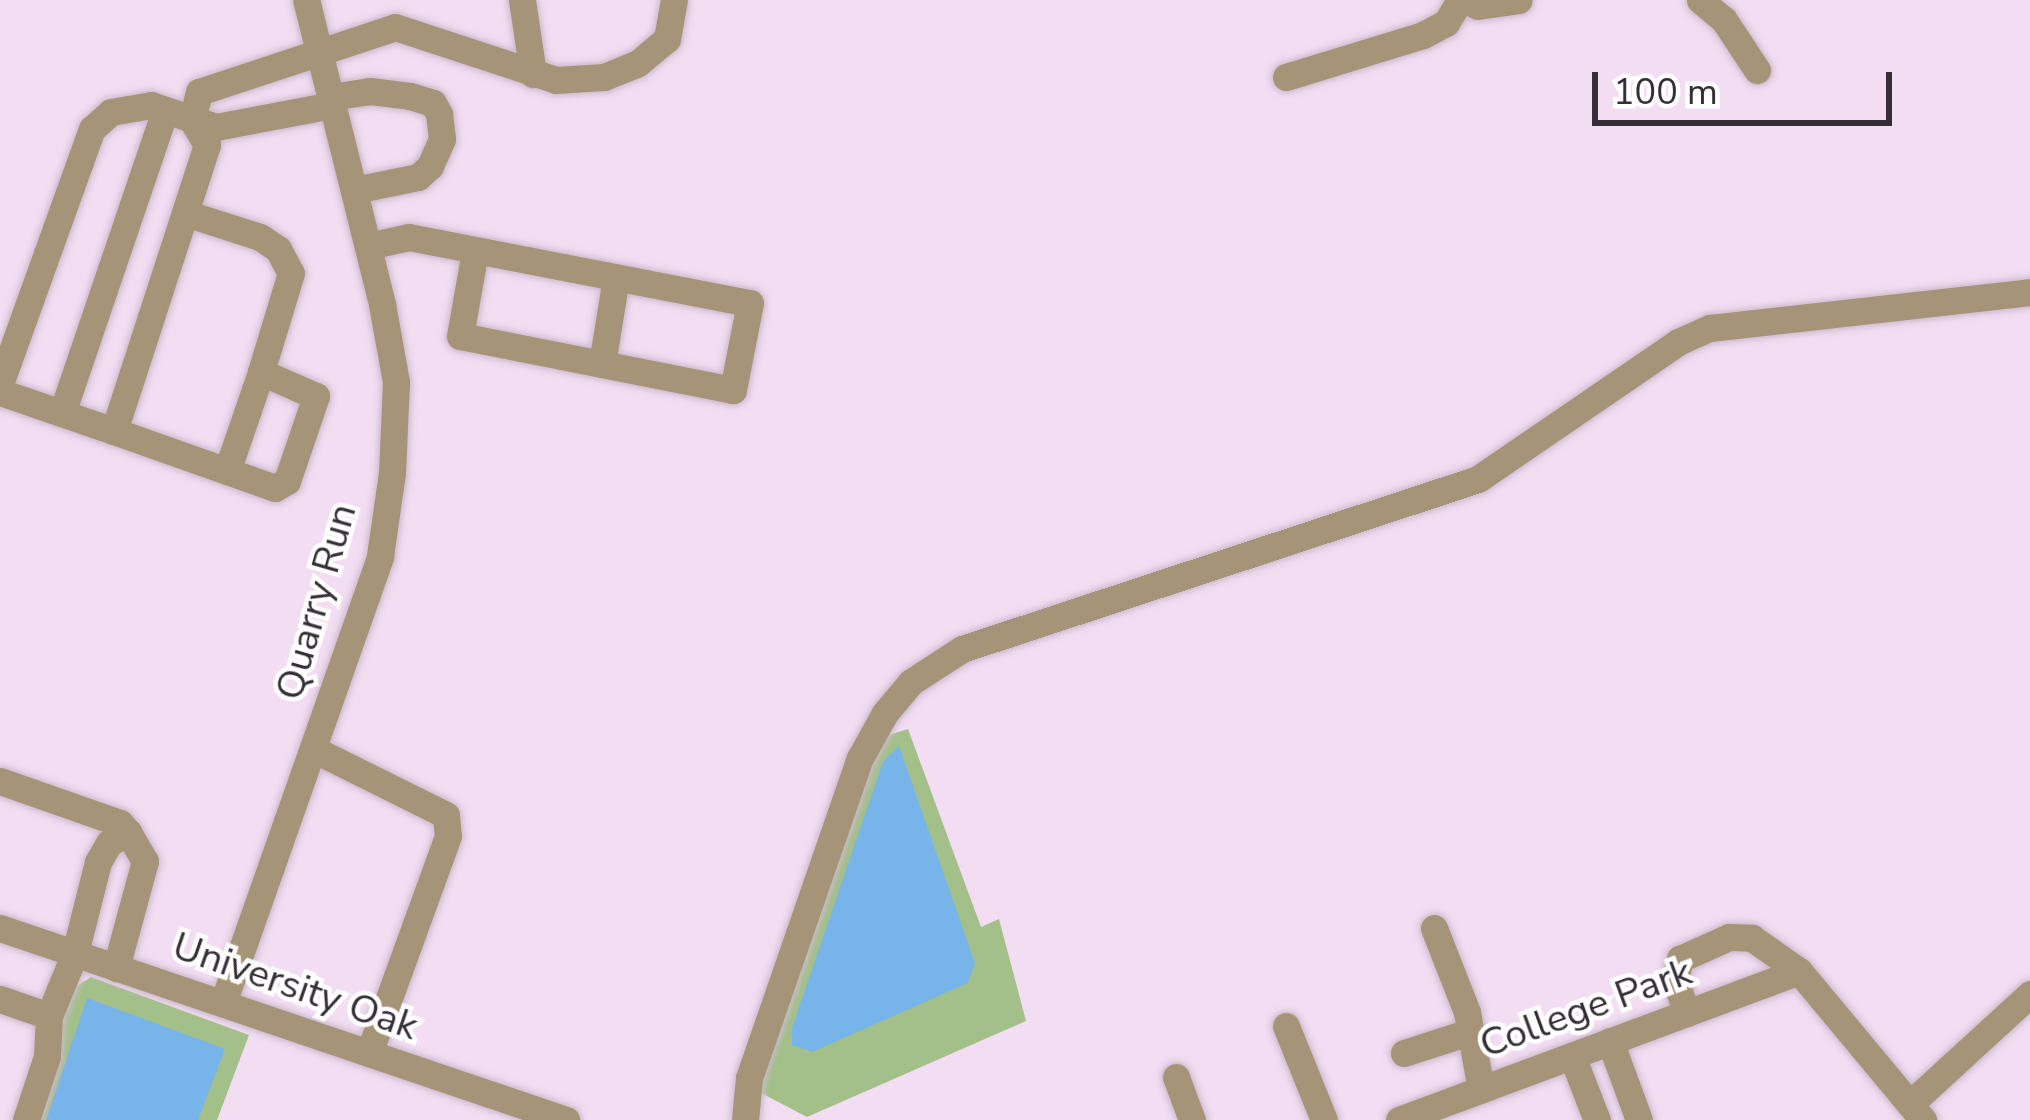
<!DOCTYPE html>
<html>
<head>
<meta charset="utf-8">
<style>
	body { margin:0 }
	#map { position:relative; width:2030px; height:1120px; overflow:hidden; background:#f2ddf2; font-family:"Nunito Sans",sans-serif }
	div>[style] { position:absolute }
	.green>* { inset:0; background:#a2c088 }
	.water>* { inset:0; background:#77b4e9 }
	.roads { filter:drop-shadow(0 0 3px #ccbacd) drop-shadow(0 0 3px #ccbacd) }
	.minor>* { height:27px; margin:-13.5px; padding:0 13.5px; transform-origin:13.5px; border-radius:13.5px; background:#a69478 }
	span { translate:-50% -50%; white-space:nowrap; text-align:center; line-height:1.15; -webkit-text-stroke:9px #fff; paint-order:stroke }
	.street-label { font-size:39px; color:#362e37 }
	.scale { position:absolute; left:1592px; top:72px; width:300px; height:54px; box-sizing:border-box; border:6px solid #362e37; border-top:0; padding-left:15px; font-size:36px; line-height:42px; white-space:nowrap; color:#362e37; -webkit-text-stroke:9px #fff; paint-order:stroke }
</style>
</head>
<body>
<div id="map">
	<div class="green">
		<div style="clip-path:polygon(908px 729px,981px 927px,999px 919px,1026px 1021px,807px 1117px,759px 1092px,771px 1047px,878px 748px,889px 735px)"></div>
		<div style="clip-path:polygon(91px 977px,249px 1035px,217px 1120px,38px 1120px,62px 1056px,58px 1032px,72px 989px)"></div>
	</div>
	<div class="water">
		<div style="clip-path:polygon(899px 746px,975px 963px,968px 983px,812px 1052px,792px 1045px,792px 1028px,883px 762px)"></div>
		<div style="clip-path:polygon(87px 998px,225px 1049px,198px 1120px,46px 1120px)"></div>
	</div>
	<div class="roads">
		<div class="minor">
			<div style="left:522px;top:0;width:75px;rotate:81.5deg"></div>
			<div style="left:1466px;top:0;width:13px;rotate:27deg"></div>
			<div style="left:1478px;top:6px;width:41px;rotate:-8.3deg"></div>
			<div style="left:1700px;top:0;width:31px;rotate:40deg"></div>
			<div style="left:1724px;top:20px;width:60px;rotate:56.6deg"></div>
			<div style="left:1286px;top:77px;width:143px;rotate:-17deg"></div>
			<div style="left:1423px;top:35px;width:26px;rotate:-28deg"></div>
			<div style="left:1446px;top:23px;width:27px;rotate:-59deg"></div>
			<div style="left:330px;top:97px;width:40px;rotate:-8.5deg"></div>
			<div style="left:370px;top:91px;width:40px;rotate:7.1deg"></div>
			<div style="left:410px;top:96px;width:24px;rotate:17deg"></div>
			<div style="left:433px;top:103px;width:13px;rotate:61deg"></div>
			<div style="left:439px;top:114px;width:25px;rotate:83deg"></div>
			<div style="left:442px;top:139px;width:30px;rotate:114deg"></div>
			<div style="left:430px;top:166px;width:16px;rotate:137deg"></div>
			<div style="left:418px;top:177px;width:65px;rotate:168.5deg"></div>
			<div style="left:185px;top:213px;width:79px;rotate:17.7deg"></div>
			<div style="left:260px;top:237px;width:22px;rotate:34deg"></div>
			<div style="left:278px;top:249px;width:27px;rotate:62deg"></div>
			<div style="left:291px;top:273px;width:103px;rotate:106.9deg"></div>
			<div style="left:261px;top:372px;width:60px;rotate:23.6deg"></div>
			<div style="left:316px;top:396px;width:90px;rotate:108.8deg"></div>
			<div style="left:287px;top:481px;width:14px;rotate:150deg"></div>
			<div style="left:275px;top:488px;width:171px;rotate:-160.5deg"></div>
			<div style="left:114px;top:431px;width:301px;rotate:-72deg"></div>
			<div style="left:207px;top:145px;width:29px;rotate:-121deg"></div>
			<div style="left:192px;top:120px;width:29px;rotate:-76deg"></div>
			<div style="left:199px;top:92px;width:206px;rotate:-18.3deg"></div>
			<div style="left:395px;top:27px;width:169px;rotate:18.2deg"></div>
			<div style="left:556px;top:80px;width:48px;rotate:-3.6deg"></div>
			<div style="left:604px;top:77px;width:35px;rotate:-22deg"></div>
			<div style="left:637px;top:64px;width:39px;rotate:-40deg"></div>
			<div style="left:667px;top:39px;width:40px;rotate:-80deg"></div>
			<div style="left:368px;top:246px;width:42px;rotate:-12.4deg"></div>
			<div style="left:409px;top:237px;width:347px;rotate:11deg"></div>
			<div style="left:750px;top:303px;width:89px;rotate:101.1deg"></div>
			<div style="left:733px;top:390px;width:278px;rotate:-168.8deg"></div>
			<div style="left:460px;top:336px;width:86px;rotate:-80deg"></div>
			<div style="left:602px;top:364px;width:87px;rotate:-80.8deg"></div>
			<div style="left:0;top:384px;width:271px;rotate:-70.2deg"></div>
			<div style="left:92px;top:129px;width:25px;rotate:-42deg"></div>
			<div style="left:111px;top:112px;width:41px;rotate:-9.9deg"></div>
			<div style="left:151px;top:105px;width:69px;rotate:18.7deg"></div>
			<div style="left:216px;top:127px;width:118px;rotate:-10.7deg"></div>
			<div style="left:0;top:392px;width:120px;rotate:18.9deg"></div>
			<div style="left:62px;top:413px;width:320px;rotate:-71.2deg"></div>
			<div style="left:227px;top:471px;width:105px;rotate:-71deg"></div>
			<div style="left:313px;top:749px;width:148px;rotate:26.4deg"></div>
			<div style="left:446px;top:815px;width:21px;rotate:85deg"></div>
			<div style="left:448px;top:836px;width:231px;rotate:110deg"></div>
			<div style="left:0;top:781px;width:127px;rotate:19.3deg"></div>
			<div style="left:120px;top:823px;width:12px;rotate:48deg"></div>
			<div style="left:0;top:928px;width:598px;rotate:18.74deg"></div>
			<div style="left:1434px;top:928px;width:90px;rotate:68.6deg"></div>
			<div style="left:1467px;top:1012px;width:79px;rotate:79.8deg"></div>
			<div style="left:0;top:999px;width:52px;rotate:19.1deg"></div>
			<div style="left:223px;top:1003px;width:474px;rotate:-70.6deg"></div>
			<div style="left:380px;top:556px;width:84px;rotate:-81.8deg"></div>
			<div style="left:392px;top:473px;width:91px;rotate:-87.5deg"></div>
			<div style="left:396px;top:382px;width:79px;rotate:-100.2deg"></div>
			<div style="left:382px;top:304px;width:313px;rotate:-104deg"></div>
			<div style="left:1687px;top:1013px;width:35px;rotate:-110deg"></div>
			<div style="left:1675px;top:980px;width:22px;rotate:-77deg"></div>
			<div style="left:1680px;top:959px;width:54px;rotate:-24.2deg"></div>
			<div style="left:1729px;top:937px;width:23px;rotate:2deg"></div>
			<div style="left:1752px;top:938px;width:57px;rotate:35.1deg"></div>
			<div style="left:1799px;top:971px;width:194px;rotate:50.2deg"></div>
			<div style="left:1286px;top:1026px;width:101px;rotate:68deg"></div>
			<div style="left:1610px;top:1041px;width:84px;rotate:69.8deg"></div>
			<div style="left:1404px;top:1053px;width:68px;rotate:-17.9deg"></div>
			<div style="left:1572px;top:1056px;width:69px;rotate:68.7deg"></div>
			<div style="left:1176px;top:1077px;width:46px;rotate:69.6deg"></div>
			<div style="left:1910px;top:1104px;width:163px;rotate:-42.5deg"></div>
			<div style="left:26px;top:1120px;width:67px;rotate:-71.8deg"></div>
			<div style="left:47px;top:1056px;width:40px;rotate:-87.1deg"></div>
			<div style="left:49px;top:1016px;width:68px;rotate:-67.6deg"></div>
			<div style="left:75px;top:953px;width:94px;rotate:-75.8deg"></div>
			<div style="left:98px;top:862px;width:22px;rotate:-60deg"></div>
			<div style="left:109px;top:843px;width:22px;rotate:-30deg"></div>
			<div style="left:128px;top:832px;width:34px;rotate:60deg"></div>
			<div style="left:145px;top:861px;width:111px;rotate:105.2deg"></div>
			<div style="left:745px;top:1120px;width:42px;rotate:-84.6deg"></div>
			<div style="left:749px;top:1078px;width:339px;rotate:-70.9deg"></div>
			<div style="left:860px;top:758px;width:51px;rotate:-60.9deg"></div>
			<div style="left:885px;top:713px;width:40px;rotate:-50deg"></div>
			<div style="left:911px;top:682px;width:61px;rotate:-32.9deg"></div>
			<div style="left:962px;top:649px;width:543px;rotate:-18.23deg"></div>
			<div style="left:1478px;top:479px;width:242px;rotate:-34.4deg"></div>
			<div style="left:1678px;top:342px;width:35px;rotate:-24deg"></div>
			<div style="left:1710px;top:328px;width:322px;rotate:-6.4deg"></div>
			<div style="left:1399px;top:1120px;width:427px;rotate:-20.4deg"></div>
		</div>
	</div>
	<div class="street-label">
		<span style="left:317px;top:602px;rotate:-74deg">Quarry Run</span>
		<span style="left:295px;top:987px;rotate:19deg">University Oak</span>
		<span style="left:1586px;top:1009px;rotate:-20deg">College Park</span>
	</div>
	<div class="scale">100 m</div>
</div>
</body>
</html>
